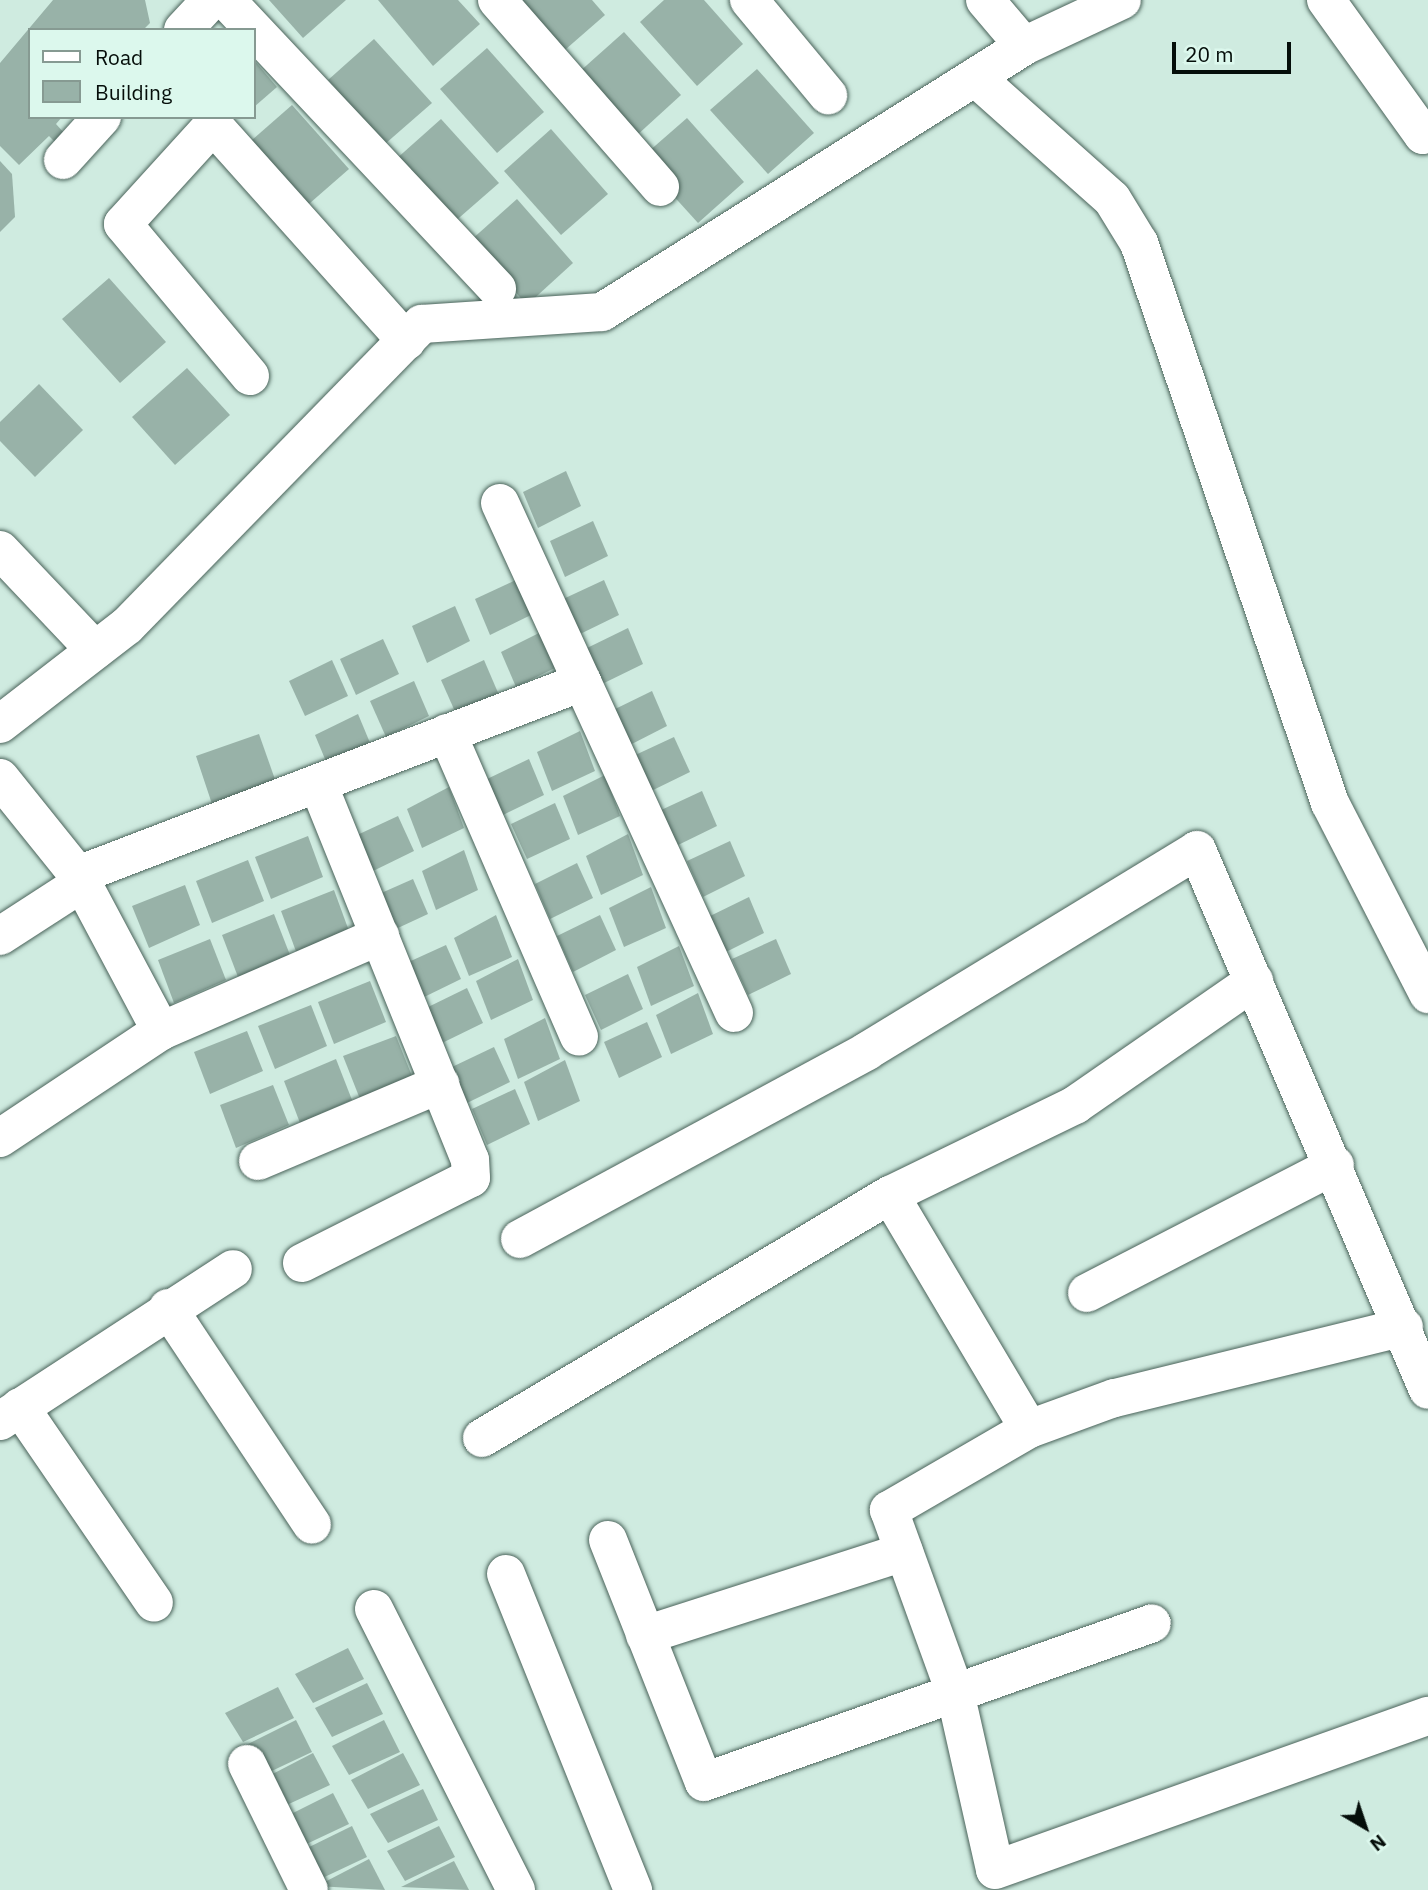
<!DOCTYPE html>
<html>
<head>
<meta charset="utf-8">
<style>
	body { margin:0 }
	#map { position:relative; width:1428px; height:1890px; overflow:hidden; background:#cfebe0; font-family:"IBM Plex Sans",sans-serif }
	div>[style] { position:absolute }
	.building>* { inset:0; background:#98b2a8 }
	.roads { filter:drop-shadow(0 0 2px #4a635a) drop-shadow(0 0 2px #4a635a) }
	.minor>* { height:38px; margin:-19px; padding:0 19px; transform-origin:19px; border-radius:19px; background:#fff }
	span { translate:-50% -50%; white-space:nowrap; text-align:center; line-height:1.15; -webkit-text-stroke:5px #dcf8ed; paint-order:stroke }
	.legend { position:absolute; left:28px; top:28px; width:228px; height:91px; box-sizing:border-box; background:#dcf8ed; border:2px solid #869a92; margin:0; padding:9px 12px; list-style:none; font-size:21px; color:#050e0a }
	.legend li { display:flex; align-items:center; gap:14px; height:35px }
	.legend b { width:35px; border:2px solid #869a92 }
	.north { position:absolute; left:1330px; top:1792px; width:70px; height:70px; -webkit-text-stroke:5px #dcf8ed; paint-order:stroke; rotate:141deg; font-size:19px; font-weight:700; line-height:28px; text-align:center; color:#050e0a }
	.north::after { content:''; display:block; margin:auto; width:24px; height:32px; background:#050e0a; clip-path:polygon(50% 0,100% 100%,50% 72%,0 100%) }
	.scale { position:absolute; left:1172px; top:42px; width:119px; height:32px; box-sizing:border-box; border:4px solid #050e0a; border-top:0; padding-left:9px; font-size:21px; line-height:24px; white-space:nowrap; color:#050e0a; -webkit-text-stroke:5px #dcf8ed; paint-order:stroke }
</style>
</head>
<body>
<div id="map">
	<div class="building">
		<div style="clip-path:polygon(53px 0,145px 0,150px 23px,143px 30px,30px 30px,30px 117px,62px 117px,56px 124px,65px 134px,56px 143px,49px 136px,19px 165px,0 146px,0 63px)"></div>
		<div style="clip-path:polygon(269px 0,346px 0,303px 38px)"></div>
		<div style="clip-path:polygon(378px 0,458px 0,480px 24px,433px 66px)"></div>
		<div style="clip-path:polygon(508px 0,592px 0,605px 15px,558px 56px)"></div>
		<div style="clip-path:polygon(664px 0,704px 0,743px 44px,697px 86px,640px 22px)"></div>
		<div style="clip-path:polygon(624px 32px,681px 95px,635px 137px,578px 73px)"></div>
		<div style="clip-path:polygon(374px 39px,432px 103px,385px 144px,328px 80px)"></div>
		<div style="clip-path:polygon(487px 48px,544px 112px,497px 153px,440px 89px)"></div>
		<div style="clip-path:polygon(254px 60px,277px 87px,254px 107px)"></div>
		<div style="clip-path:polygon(757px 69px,814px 133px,768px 174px,710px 110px)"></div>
		<div style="clip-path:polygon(292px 105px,349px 169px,302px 210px,245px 146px)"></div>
		<div style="clip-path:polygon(687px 118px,744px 182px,698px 223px,640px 159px)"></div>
		<div style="clip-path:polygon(441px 119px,499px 183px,452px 224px,395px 160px)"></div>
		<div style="clip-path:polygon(551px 129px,608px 194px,561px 235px,504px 171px)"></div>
		<div style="clip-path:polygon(0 161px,12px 174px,15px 217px,0 232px)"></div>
		<div style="clip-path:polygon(517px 199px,573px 263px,527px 305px,470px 241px)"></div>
		<div style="clip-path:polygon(109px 278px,166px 342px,120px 383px,62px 319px)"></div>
		<div style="clip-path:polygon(187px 368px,230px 415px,175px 465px,132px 417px)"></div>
		<div style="clip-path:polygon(39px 384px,83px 430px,35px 477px,0 441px,0 422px)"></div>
		<div style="clip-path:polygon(566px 471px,581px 506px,538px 528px,523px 492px)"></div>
		<div style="clip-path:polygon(593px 521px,608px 556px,565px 577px,550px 541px)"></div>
		<div style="clip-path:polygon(518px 579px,533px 614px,490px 635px,475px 599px)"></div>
		<div style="clip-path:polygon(604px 580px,619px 615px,576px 636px,561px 600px)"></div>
		<div style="clip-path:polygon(455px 606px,470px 641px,427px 663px,412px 626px)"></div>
		<div style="clip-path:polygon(628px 628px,643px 664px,600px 685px,585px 649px)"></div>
		<div style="clip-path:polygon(543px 631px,559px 666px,516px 687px,501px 652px)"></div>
		<div style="clip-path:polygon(383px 639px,399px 674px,356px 695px,340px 659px)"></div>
		<div style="clip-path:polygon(332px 660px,348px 696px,305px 716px,289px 681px)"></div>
		<div style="clip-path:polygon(484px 660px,499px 695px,457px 716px,441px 680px)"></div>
		<div style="clip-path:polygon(414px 681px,429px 716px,386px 737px,370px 701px)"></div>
		<div style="clip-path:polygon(652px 691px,667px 726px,624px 748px,609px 712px)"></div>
		<div style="clip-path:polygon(358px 714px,373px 750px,330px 771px,315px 735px)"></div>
		<div style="clip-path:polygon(580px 731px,595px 771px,552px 791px,537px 752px)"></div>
		<div style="clip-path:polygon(259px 734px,277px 785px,213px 807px,196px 756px)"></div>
		<div style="clip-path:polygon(674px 737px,690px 772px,647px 793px,631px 757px)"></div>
		<div style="clip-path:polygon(529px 759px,544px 795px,501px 816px,485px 780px)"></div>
		<div style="clip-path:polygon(605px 775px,620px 816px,578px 835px,563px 796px)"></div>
		<div style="clip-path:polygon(449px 787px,464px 828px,422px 848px,407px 809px)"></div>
		<div style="clip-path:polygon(702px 791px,717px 826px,674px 847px,659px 811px)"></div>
		<div style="clip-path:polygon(555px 803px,570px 839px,527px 859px,511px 824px)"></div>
		<div style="clip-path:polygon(398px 816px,414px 851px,371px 872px,355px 836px)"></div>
		<div style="clip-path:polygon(628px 834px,643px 875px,601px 895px,586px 856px)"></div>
		<div style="clip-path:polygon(308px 836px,323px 877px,271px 899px,255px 857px)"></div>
		<div style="clip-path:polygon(730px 841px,745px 876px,703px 897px,687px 861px)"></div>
		<div style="clip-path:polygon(464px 850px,478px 890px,436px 910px,422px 871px)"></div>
		<div style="clip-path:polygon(248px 860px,264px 901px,212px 923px,196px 881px)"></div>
		<div style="clip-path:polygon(577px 863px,593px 898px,550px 919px,535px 884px)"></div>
		<div style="clip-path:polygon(413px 879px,428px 914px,385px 934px,370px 898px)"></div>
		<div style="clip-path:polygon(185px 885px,200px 925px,149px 948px,132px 906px)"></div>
		<div style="clip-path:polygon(651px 887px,666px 928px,624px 947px,609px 908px)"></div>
		<div style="clip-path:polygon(334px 890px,349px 931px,297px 954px,281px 911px)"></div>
		<div style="clip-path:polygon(749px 897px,764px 933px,722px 954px,706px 918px)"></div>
		<div style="clip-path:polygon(274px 914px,290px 955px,238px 977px,222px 935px)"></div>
		<div style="clip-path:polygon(496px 915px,512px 957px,469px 976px,454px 938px)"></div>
		<div style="clip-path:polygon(600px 915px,616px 950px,573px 972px,557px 936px)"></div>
		<div style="clip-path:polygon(210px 939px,226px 980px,174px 1003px,158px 960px)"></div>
		<div style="clip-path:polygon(776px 939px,791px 974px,748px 995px,732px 959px)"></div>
		<div style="clip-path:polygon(446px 945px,461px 979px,418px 1000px,402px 965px)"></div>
		<div style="clip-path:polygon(679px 946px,694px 986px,651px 1006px,637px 967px)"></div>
		<div style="clip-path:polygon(518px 959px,533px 1000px,491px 1020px,476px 981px)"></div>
		<div style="clip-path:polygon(628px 974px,643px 1009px,601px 1030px,585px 995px)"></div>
		<div style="clip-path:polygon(370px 981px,386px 1022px,334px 1044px,318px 1002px)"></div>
		<div style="clip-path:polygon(467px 988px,483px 1023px,440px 1044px,424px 1009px)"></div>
		<div style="clip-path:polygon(698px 993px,713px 1034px,671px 1054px,656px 1015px)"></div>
		<div style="clip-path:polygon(311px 1005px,327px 1046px,275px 1069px,258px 1026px)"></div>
		<div style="clip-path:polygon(545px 1018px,560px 1059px,518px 1079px,504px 1039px)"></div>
		<div style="clip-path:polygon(647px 1022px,662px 1057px,619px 1078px,604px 1042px)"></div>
		<div style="clip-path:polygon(247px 1031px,263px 1071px,210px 1094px,194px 1052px)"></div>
		<div style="clip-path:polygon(396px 1036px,412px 1076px,360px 1099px,343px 1056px)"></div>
		<div style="clip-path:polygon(494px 1047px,510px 1082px,467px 1103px,452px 1067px)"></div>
		<div style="clip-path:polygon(336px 1059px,352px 1100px,300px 1123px,284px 1081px)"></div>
		<div style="clip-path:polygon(565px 1060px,580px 1101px,538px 1121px,524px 1082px)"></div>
		<div style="clip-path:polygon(273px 1085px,289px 1125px,236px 1148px,220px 1105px)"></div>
		<div style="clip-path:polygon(515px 1089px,530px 1124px,487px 1145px,472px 1109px)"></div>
		<div style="clip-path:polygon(348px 1648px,364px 1679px,313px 1703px,295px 1674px)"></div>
		<div style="clip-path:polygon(367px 1683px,383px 1714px,332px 1737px,315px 1708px)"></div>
		<div style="clip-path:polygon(278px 1687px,294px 1718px,243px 1742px,225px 1713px)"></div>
		<div style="clip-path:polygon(296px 1720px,312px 1752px,261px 1776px,244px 1746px)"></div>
		<div style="clip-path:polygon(384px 1720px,400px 1752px,349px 1775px,332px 1746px)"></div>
		<div style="clip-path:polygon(313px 1753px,330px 1785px,278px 1809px,261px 1780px)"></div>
		<div style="clip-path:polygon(403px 1753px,420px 1785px,368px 1809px,351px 1780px)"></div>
		<div style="clip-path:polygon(423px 1789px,438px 1820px,388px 1843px,370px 1814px)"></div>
		<div style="clip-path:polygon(333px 1793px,349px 1824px,298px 1848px,281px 1819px)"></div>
		<div style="clip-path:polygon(352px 1826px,367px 1857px,316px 1881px,299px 1852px)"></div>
		<div style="clip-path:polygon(439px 1826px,455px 1857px,405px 1881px,387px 1851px)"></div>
		<div style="clip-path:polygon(369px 1859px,385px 1890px,317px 1886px)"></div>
		<div style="clip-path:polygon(454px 1861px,469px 1890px,401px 1887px)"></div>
	</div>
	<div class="roads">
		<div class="minor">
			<div style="left:226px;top:0;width:396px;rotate:46.8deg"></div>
			<div style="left:497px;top:0;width:248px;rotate:48.9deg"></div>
			<div style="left:749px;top:0;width:124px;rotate:50.3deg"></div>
			<div style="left:985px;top:0;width:60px;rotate:49.7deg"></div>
			<div style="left:1326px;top:0;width:166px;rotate:54.3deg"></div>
			<div style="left:1423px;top:135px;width:6px;rotate:-31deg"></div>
			<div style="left:183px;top:30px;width:41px;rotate:-47deg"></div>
			<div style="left:975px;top:77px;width:183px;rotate:41.7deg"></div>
			<div style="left:1112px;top:199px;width:52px;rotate:58.5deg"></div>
			<div style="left:1139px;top:243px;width:592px;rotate:71.17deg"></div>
			<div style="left:1330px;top:803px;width:215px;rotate:62.8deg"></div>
			<div style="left:63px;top:160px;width:58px;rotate:-47.8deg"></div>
			<div style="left:250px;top:376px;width:198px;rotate:-129.9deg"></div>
			<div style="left:123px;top:224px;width:134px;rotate:-47.7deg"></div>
			<div style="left:213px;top:125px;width:290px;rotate:48.2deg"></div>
			<div style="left:500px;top:503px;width:561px;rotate:65.35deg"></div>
			<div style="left:0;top:550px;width:138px;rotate:46.5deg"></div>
			<div style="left:0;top:724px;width:160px;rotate:-37.7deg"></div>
			<div style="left:127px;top:626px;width:422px;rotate:-45.7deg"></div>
			<div style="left:422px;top:324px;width:180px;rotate:-3.8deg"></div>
			<div style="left:602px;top:312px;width:499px;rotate:-32.2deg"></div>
			<div style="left:1024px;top:46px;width:108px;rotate:-25.1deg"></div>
			<div style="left:447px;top:733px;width:331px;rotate:66.5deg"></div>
			<div style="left:0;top:778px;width:124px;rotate:51.2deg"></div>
			<div style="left:78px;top:875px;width:177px;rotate:62deg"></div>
			<div style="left:78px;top:875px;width:540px;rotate:-20.95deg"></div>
			<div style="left:0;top:936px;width:98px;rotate:-32.9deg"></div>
			<div style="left:0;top:1138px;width:193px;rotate:-33.6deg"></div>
			<div style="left:161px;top:1031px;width:239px;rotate:-23.5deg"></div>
			<div style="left:258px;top:1161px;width:198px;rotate:-22.9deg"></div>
			<div style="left:520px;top:1239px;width:395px;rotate:-28.4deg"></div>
			<div style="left:867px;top:1051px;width:386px;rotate:-31.3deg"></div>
			<div style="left:1197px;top:850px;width:587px;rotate:66.84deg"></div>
			<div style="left:302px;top:1263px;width:189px;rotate:-26.7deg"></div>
			<div style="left:471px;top:1178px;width:18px;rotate:-93deg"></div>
			<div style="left:470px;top:1160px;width:406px;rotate:-112deg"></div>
			<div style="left:1087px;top:1293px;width:279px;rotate:-27.3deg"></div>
			<div style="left:168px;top:1308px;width:260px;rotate:56.4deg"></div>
			<div style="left:1404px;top:1327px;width:299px;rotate:166.2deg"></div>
			<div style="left:1114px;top:1398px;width:90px;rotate:160deg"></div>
			<div style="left:1029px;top:1429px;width:162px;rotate:149.9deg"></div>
			<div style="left:889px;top:1510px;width:194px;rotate:70.1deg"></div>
			<div style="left:955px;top:1692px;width:182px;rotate:77.3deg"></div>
			<div style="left:995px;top:1870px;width:460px;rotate:-19.6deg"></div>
			<div style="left:20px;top:1407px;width:237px;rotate:55.6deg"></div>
			<div style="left:0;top:1421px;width:278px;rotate:-33.1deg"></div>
			<div style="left:1029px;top:1429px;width:272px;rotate:-120.7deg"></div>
			<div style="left:890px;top:1195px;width:206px;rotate:-25.9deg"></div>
			<div style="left:1075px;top:1105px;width:218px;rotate:-34.7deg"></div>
			<div style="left:482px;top:1438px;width:475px;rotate:-30.8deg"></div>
			<div style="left:608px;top:1540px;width:260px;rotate:68.4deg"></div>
			<div style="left:704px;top:1782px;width:475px;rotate:-19.5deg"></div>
			<div style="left:506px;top:1574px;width:341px;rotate:68.1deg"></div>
			<div style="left:374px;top:1609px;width:315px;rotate:63.2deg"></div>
			<div style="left:645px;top:1635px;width:272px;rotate:-17.8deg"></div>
			<div style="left:247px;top:1764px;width:140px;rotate:63.8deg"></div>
		</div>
	</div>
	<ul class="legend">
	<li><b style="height:9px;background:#fff"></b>Road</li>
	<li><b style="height:19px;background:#98b2a8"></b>Building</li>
	</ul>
	<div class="north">N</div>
	<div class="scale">20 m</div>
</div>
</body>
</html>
